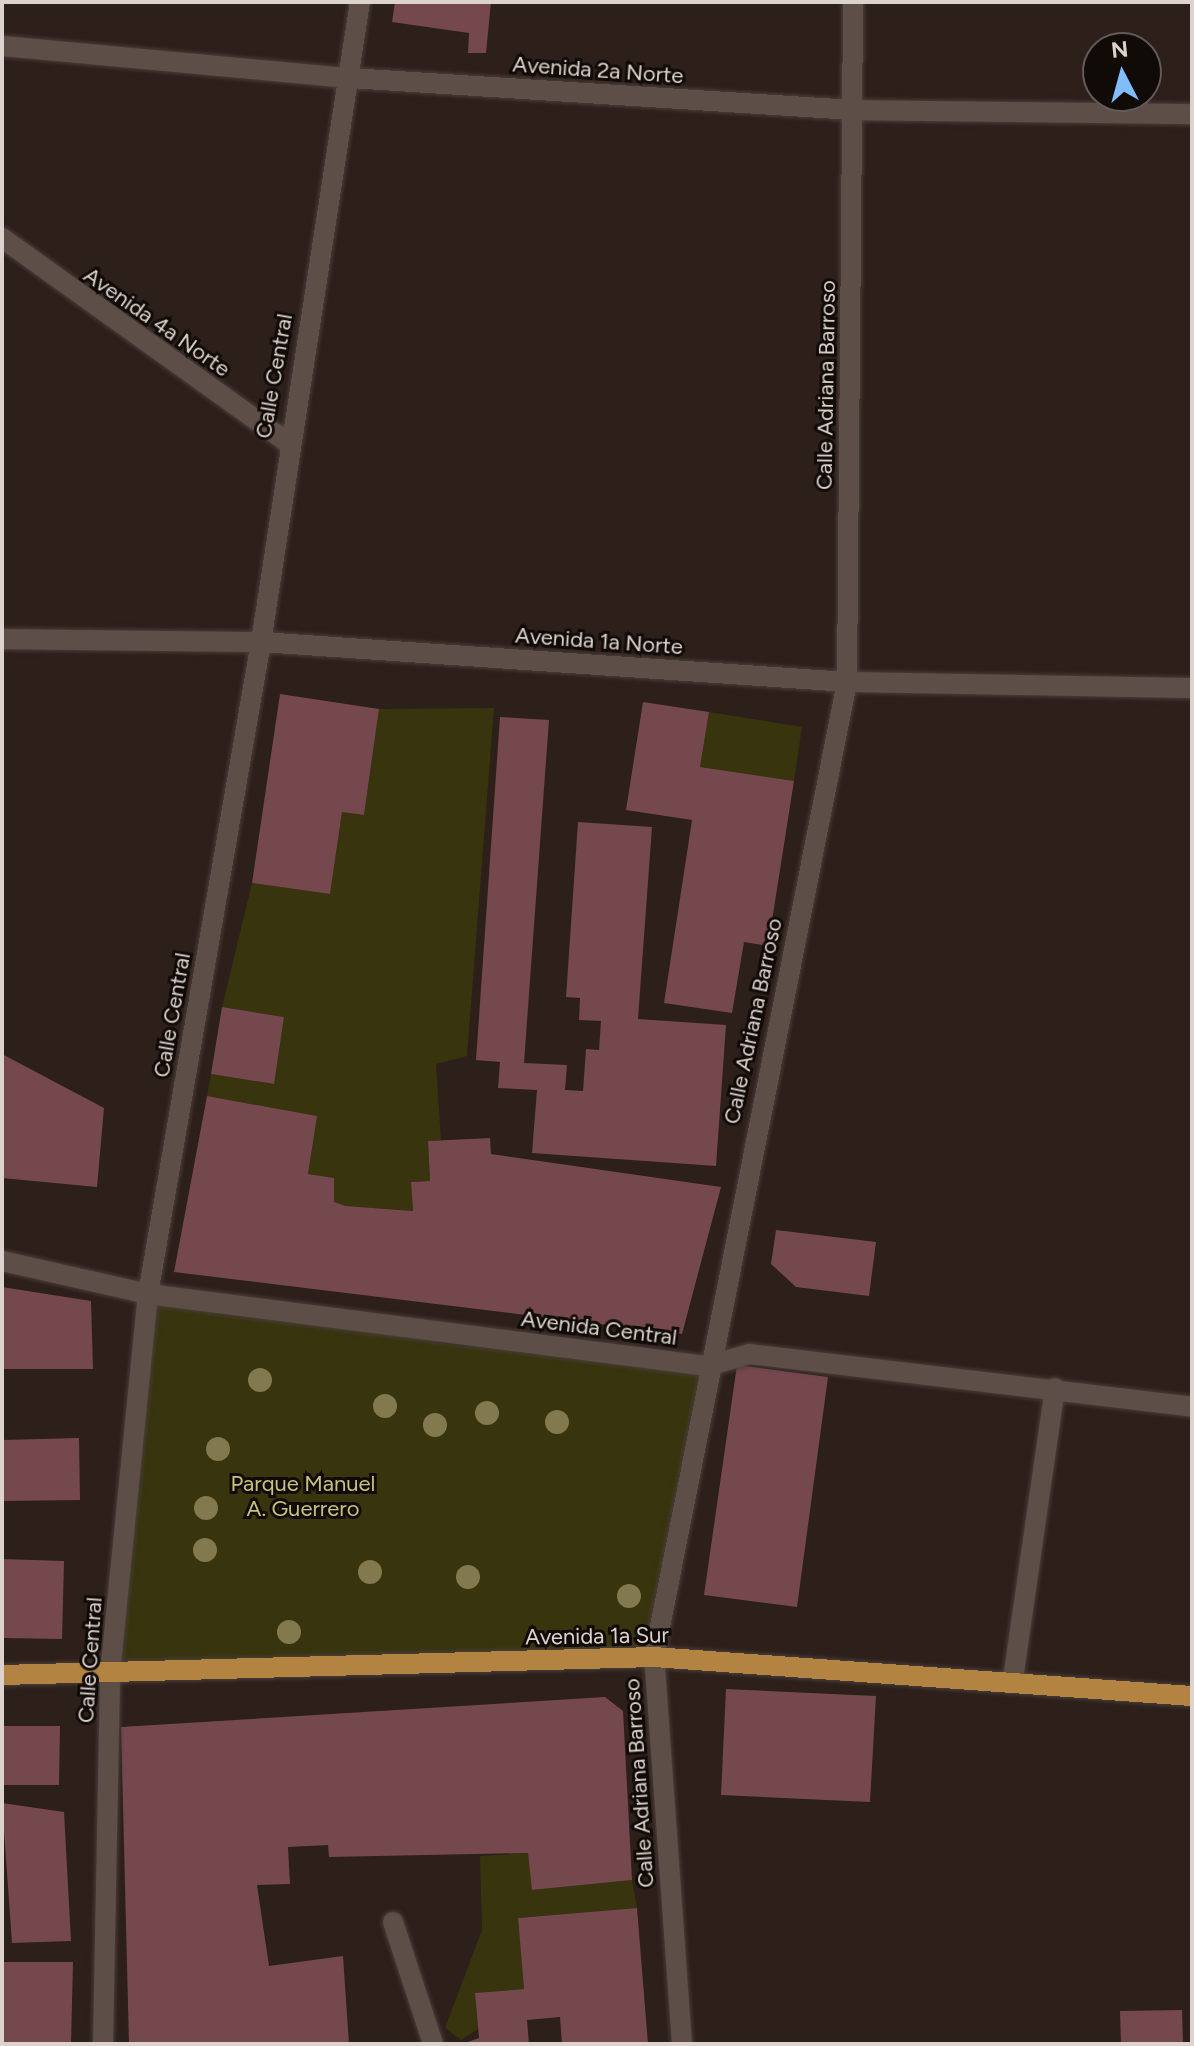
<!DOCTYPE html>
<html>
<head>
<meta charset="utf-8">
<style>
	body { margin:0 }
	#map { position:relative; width:1194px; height:2046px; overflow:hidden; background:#2d1f1a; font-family:Figtree,sans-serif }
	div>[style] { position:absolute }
	.green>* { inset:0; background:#37340e }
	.building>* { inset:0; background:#75484d }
	.roads { filter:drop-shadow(0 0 2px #493e3a) drop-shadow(0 0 2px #493e3a) }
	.minor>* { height:20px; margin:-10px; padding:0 10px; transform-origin:10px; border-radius:10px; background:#5d4e48 }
	.primary>* { height:20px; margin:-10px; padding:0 10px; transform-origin:10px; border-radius:10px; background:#b38341 }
	.trees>* { width:24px; height:24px; margin:-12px; border-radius:50%; background:#82794f }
	span { translate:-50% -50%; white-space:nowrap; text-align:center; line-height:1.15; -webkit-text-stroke:6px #110b08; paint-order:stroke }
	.street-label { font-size:22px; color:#dcd3cf }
	.park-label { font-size:22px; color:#c7c27b }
	.frame { position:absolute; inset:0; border:4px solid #dcd3cf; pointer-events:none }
	.north { position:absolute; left:1082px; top:32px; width:80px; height:80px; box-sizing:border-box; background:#110b08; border:2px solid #625b58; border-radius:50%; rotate:354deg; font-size:22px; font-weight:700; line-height:32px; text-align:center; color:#dcd3cf }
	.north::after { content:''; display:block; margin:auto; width:28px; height:36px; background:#80bdfa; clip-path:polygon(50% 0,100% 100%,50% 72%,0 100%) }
</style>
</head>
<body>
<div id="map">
	<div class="green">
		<div style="clip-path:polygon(494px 708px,467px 1056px,436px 1064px,441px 1140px,428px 1141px,430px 1181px,411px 1182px,413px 1211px,346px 1206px,334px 1202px,334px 1178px,308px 1174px,316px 1116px,207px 1096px,211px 1074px,273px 1084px,284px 1017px,222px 1007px,252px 883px,330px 894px,342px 812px,364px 815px,379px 709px)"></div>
		<div style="clip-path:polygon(709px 712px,802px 727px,794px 781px,700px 767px)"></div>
		<div style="clip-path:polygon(148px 1294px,459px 1346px,707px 1366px,654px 1657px,110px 1674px)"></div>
		<div style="clip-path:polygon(528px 1853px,533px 1890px,632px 1880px,637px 1908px,518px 1918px,524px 1989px,475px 1993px,478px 2029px,461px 2040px,445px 2028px,482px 1930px,480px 1856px)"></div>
	</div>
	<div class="building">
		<div style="clip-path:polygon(395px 2px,491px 2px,486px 53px,468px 53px,469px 33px,392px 22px)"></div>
		<div style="clip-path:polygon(280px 694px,379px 709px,364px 815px,342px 812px,330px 894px,252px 883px)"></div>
		<div style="clip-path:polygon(643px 702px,709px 712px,700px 767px,794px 781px,768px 946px,744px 942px,732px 1013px,664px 1003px,692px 820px,626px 810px)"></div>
		<div style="clip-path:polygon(500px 717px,549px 720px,524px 1063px,567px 1065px,565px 1090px,583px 1091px,586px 1049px,599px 1050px,601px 1021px,579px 1020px,580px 998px,566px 997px,578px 822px,652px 827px,638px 1019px,726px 1025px,716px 1166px,532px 1153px,537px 1090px,498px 1088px,500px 1062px,476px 1060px)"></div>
		<div style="clip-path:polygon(222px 1007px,284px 1017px,274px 1084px,211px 1074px)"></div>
		<div style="clip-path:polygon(2px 1054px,104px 1108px,97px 1187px,2px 1178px)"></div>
		<div style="clip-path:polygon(207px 1096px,317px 1116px,308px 1174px,334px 1178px,334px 1202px,346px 1206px,413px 1211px,411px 1182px,430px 1181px,428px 1141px,490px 1138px,491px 1154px,721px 1187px,682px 1334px,174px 1272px)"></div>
		<div style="clip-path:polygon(776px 1230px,876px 1242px,869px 1296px,796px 1287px,771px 1264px)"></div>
		<div style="clip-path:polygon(2px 1287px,91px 1301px,93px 1369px,2px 1369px)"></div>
		<div style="clip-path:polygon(737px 1365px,828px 1377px,797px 1607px,704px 1595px)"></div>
		<div style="clip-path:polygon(79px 1438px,80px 1500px,2px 1501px,2px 1440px)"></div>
		<div style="clip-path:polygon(2px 1559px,64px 1561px,62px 1639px,2px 1638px)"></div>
		<div style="clip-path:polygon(726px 1689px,876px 1696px,870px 1802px,721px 1795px)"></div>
		<div style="clip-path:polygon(605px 1697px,623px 1711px,632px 1880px,532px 1890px,528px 1853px,329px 1857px,328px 1845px,288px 1847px,290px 1884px,257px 1885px,269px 1966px,343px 1956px,349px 2044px,129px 2044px,121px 1727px)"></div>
		<div style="clip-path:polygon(2px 1726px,60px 1726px,59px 1785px,2px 1785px)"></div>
		<div style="clip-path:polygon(2px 1803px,64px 1812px,71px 1941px,12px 1943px)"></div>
		<div style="clip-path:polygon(637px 1908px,648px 2044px,562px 2044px,560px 2017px,527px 2020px,529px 2044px,462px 2044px,479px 2038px,475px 1993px,524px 1989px,518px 1918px)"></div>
		<div style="clip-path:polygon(2px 1962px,73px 1962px,71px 2044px,2px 2044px)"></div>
		<div style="clip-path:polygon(1182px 2010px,1183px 2044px,1121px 2044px,1120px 2011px)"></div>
	</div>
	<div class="roads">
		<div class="minor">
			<div style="left:2px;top:46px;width:349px;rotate:5.3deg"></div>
			<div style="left:350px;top:78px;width:504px;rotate:3.64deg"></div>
			<div style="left:853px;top:110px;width:339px;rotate:0.7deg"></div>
			<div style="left:2px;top:238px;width:350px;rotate:35.6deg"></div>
			<div style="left:2px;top:639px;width:259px;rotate:0.7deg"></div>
			<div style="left:261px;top:642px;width:587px;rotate:3.9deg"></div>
			<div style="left:847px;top:682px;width:345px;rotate:1deg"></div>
			<div style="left:2px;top:1261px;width:150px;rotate:12.7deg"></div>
			<div style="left:148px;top:1294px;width:564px;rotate:7.34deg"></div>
			<div style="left:707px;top:1366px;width:45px;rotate:-15.6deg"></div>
			<div style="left:750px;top:1354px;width:445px;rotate:6.8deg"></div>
			<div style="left:1013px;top:1679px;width:294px;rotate:-81.8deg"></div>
			<div style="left:393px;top:1922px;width:128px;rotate:71.8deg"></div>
			<div style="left:103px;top:2044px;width:370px;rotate:-88.9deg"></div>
			<div style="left:110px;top:1674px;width:382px;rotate:-84.3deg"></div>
			<div style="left:148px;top:1294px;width:662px;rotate:-80.17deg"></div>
			<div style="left:261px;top:642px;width:648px;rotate:-81.21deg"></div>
			<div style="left:682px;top:2044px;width:388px;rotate:-94.1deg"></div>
			<div style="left:654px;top:1657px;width:994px;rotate:-78.8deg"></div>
			<div style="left:847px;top:682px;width:680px;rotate:-89.49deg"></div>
		</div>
		<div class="primary">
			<div style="left:2px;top:1675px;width:652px;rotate:-1.58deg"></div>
			<div style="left:654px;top:1657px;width:539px;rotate:4.15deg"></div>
		</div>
	</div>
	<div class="trees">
		<div style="left:260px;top:1380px"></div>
		<div style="left:385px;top:1406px"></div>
		<div style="left:487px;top:1413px"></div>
		<div style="left:557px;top:1422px"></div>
		<div style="left:435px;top:1425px"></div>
		<div style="left:218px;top:1449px"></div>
		<div style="left:206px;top:1508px"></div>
		<div style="left:205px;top:1550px"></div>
		<div style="left:370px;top:1572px"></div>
		<div style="left:468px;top:1577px"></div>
		<div style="left:629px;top:1596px"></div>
		<div style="left:289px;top:1632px"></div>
	</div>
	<div class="street-label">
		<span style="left:598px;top:70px;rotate:4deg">Avenida 2a Norte</span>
		<span style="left:157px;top:322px;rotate:35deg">Avenida 4a Norte</span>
		<span style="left:274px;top:376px;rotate:-80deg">Calle Central</span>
		<span style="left:826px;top:385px;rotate:-89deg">Calle Adriana Barroso</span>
		<span style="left:599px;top:641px;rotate:4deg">Avenida 1a Norte</span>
		<span style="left:172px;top:1015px;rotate:-80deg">Calle Central</span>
		<span style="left:753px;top:1021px;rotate:-78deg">Calle Adriana Barroso</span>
		<span style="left:599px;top:1328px;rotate:7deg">Avenida Central</span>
		<span style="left:597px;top:1636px;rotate:-1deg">Avenida 1a Sur</span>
		<span style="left:90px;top:1660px;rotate:-86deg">Calle Central</span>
		<span style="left:639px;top:1783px;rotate:-94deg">Calle Adriana Barroso</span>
	</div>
	<div class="park-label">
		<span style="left:303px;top:1496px">Parque Manuel<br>A. Guerrero</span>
	</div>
	<div class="frame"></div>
	<div class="north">N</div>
</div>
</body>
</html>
